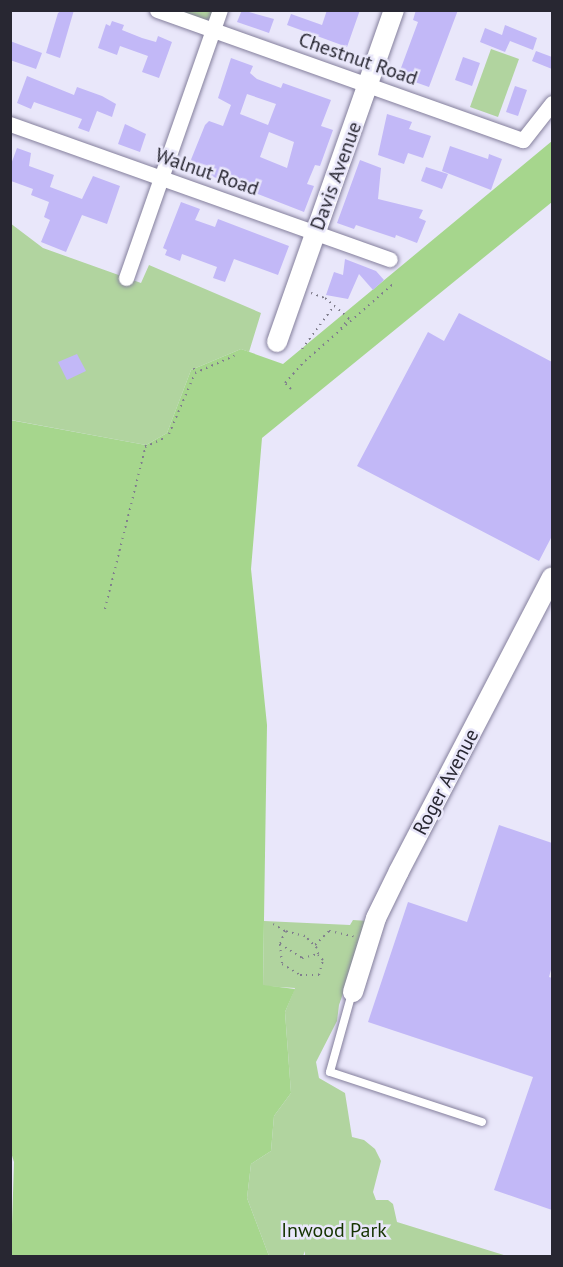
<!DOCTYPE html>
<html>
<head>
<meta charset="utf-8">
<style>
	body { margin:0 }
	#map { position:relative; width:563px; height:1267px; overflow:hidden; background:#e9e7fa; font-family:"PT Sans",sans-serif }
	div>[style] { position:absolute }
	.green>* { inset:0; background:#b1d49f }
	.water>* { inset:0; background:#a6d68d }
	.building>* { inset:0; background:#c2b8f7 }
	.path>* { height:2px; margin-top:-1px; transform-origin:0; background:repeating-linear-gradient(90deg,#807e8d 0 1.5px,transparent 0 6px) }
	.roads { filter:drop-shadow(0 0 2px #847f9c) drop-shadow(0 0 2px #847f9c) }
	.service>* { height:8px; margin:-4px; padding:0 4px; transform-origin:4px; border-radius:4px; background:#fff }
	.minor>* { height:15px; margin:-7.5px; padding:0 7.5px; transform-origin:7.5px; border-radius:7.5px; background:#fff }
	.tertiary>* { height:20px; margin:-10px; padding:0 10px; transform-origin:10px; border-radius:10px; background:#fff }
	span { translate:-50% -50%; white-space:nowrap; text-align:center; line-height:1.15; -webkit-text-stroke:5px #e9e7fa; paint-order:stroke }
	.street-label { font-size:20px; color:#282732 }
	.park-label { font-size:20px; color:#153300 }
	.frame { position:absolute; inset:0; border:12px solid #282732; pointer-events:none }
</style>
</head>
<body>
<div id="map">
	<div class="green">
		<div style="clip-path:polygon(155px 11px,220px 11px,212px 31px)"></div>
		<div style="clip-path:polygon(491px 49px,519px 59px,498px 117px,470px 107px)"></div>
		<div style="clip-path:polygon(10px 223px,43px 248px,141px 283px,149px 265px,261px 313px,249px 352px,241px 349px,191px 370px,167px 433px,146px 445px,11px 420px)"></div>
		<div style="clip-path:polygon(353px 920px,368px 921px,339px 1005px,337px 1021px,316px 1062px,319px 1078px,345px 1093px,352px 1137px,364px 1140px,375px 1149px,381px 1161px,373px 1192px,376px 1200px,388px 1200px,393px 1204px,397px 1222px,507px 1256px,305px 1256px,305px 1251px,303px 1256px,269px 1256px,247px 1198px,251px 1164px,271px 1151px,274px 1116px,291px 1093px,285px 1012px,295px 988px,263px 986px,264px 921px,350px 925px)"></div>
	</div>
	<div class="water">
		<div style="clip-path:polygon(552px 141px,552px 202px,262px 438px,251px 569px,267px 725px,263px 985px,295px 989px,285px 1012px,291px 1093px,274px 1116px,271px 1151px,251px 1164px,247px 1198px,269px 1256px,11px 1256px,14px 1162px,10px 1149px,10px 420px,146px 445px,167px 433px,191px 370px,241px 349px,283px 364px)"></div>
	</div>
	<div class="building">
		<div style="clip-path:polygon(63px 10px,74px 10px,60px 58px,46px 53px,58px 13px)"></div>
		<div style="clip-path:polygon(242px 10px,274px 19px,269px 33px,237px 22px)"></div>
		<div style="clip-path:polygon(327px 10px,360px 10px,347px 47px,287px 25px,291px 14px,322px 25px)"></div>
		<div style="clip-path:polygon(416px 10px,458px 10px,429px 87px,398px 76px,418px 22px,413px 20px)"></div>
		<div style="clip-path:polygon(112px 21px,124px 25px,122px 30px,142px 38px,156px 42px,158px 36px,172px 42px,159px 78px,142px 72px,148px 56px,120px 46px,117px 55px,98px 48px,106px 24px,110px 26px)"></div>
		<div style="clip-path:polygon(505px 25px,537px 38px,533px 50px,510px 41px,505px 52px,480px 42px,485px 28px,502px 35px)"></div>
		<div style="clip-path:polygon(10px 41px,42px 53px,36px 69px,10px 60px)"></div>
		<div style="clip-path:polygon(536px 51px,552px 57px,552px 69px,532px 61px)"></div>
		<div style="clip-path:polygon(463px 57px,480px 63px,472px 86px,455px 80px)"></div>
		<div style="clip-path:polygon(evenodd,231px 58px,253px 66px,250px 73px,257px 79px,281px 88px,283px 83px,331px 100px,321px 126px,333px 130px,320px 166px,315px 165px,307px 184px,314px 186px,304px 212px,188px 167px,205px 125px,209px 121px,223px 126px,231px 105px,218px 98px,231px 58px,247px 94px,276px 104px,268px 125px,240px 114px,247px 94px,231px 58px,269px 132px,294px 142px,287px 168px,260px 157px,269px 132px)"></div>
		<div style="clip-path:polygon(27px 76px,74px 95px,77px 87px,102px 96px,116px 104px,112px 117px,97px 111px,89px 132px,78px 128px,82px 119px,34px 102px,31px 109px,17px 103px)"></div>
		<div style="clip-path:polygon(515px 86px,527px 90px,518px 116px,506px 112px)"></div>
		<div style="clip-path:polygon(387px 114px,412px 122px,409px 129px,431px 136px,423px 158px,408px 153px,404px 164px,378px 155px)"></div>
		<div style="clip-path:polygon(125px 124px,146px 134px,140px 152px,118px 144px)"></div>
		<div style="clip-path:polygon(450px 146px,488px 159px,489px 154px,502px 159px,491px 190px,442px 171px)"></div>
		<div style="clip-path:polygon(17px 148px,31px 153px,29px 166px,54px 175px,50px 187px,82px 199px,93px 176px,120px 186px,107px 224px,82px 215px,66px 252px,41px 242px,50px 220px,44px 217px,49px 202px,31px 195px,33px 189px,11px 181px,10px 167px)"></div>
		<div style="clip-path:polygon(360px 160px,381px 168px,378px 199px,423px 210px,419px 218px,426px 221px,417px 243px,396px 235px,395px 238px,356px 225px,354px 229px,337px 223px)"></div>
		<div style="clip-path:polygon(426px 167px,448px 174px,442px 189px,421px 181px)"></div>
		<div style="clip-path:polygon(181px 202px,200px 209px,195px 220px,215px 227px,218px 219px,289px 246px,278px 275px,234px 259px,225px 282px,213px 278px,217px 267px,182px 254px,180px 261px,165px 255px,167px 250px,163px 248px)"></div>
		<div style="clip-path:polygon(345px 259px,376px 271px,384px 280px,373px 290px,359px 274px,348px 299px,326px 295px,334px 272px,343px 275px)"></div>
		<div style="clip-path:polygon(459px 313px,552px 362px,552px 536px,539px 561px,357px 466px,428px 332px,444px 341px)"></div>
		<div style="clip-path:polygon(77px 354px,86px 371px,67px 380px,58px 362px)"></div>
		<div style="clip-path:polygon(499px 825px,552px 843px,552px 966px,549px 977px,552px 978px,552px 1210px,494px 1190px,533px 1077px,368px 1022px,408px 902px,467px 922px)"></div>
	</div>
	<div class="path">
		<div style="left:311px;top:293px;width:15px;rotate:20deg"></div>
		<div style="left:325px;top:298px;width:31px;rotate:40deg"></div>
		<div style="left:349px;top:318px;width:18px;rotate:128deg"></div>
		<div style="left:302px;top:349px;width:54px;rotate:-53.3deg"></div>
		<div style="left:194px;top:368px;width:5px;rotate:79deg"></div>
		<div style="left:195px;top:373px;width:43px;rotate:-23.6deg"></div>
		<div style="left:291px;top:389px;width:8px;rotate:-135deg"></div>
		<div style="left:285px;top:383px;width:30px;rotate:-48deg"></div>
		<div style="left:305px;top:361px;width:117px;rotate:-41.2deg"></div>
		<div style="left:169px;top:434px;width:66px;rotate:-66.9deg"></div>
		<div style="left:145px;top:447px;width:21px;rotate:-25deg"></div>
		<div style="left:105px;top:609px;width:169px;rotate:-76deg"></div>
		<div style="left:273px;top:924px;width:14px;rotate:30deg"></div>
		<div style="left:285px;top:931px;width:14px;rotate:111deg"></div>
		<div style="left:280px;top:944px;width:26px;rotate:32deg"></div>
		<div style="left:302px;top:958px;width:16px;rotate:-14deg"></div>
		<div style="left:318px;top:954px;width:6px;rotate:-99deg"></div>
		<div style="left:317px;top:948px;width:17px;rotate:-135deg"></div>
		<div style="left:305px;top:936px;width:21px;rotate:-166deg"></div>
		<div style="left:280px;top:944px;width:20px;rotate:84deg"></div>
		<div style="left:282px;top:964px;width:21px;rotate:31deg"></div>
		<div style="left:300px;top:975px;width:19px"></div>
		<div style="left:319px;top:975px;width:16px;rotate:-75deg"></div>
		<div style="left:323px;top:960px;width:7px;rotate:-135deg"></div>
		<div style="left:315px;top:945px;width:20px;rotate:-45deg"></div>
		<div style="left:329px;top:931px;width:25px;rotate:12deg"></div>
	</div>
	<div class="roads">
		<div class="service">
			<div style="left:352px;top:993px;width:82px;rotate:105.6deg"></div>
			<div style="left:330px;top:1072px;width:160px;rotate:18.2deg"></div>
		</div>
		<div class="minor">
			<div style="left:157px;top:10px;width:388px;rotate:19.6deg"></div>
			<div style="left:523px;top:140px;width:47px;rotate:-51.9deg"></div>
			<div style="left:10px;top:124px;width:403px;rotate:19.6deg"></div>
			<div style="left:126px;top:278px;width:284px;rotate:-70.7deg"></div>
		</div>
		<div class="tertiary">
			<div style="left:277px;top:342px;width:352px;rotate:-70.6deg"></div>
			<div style="left:353px;top:992px;width:77px;rotate:-72.7deg"></div>
			<div style="left:376px;top:918px;width:52px;rotate:-63.9deg"></div>
			<div style="left:399px;top:871px;width:331px;rotate:-62.5deg"></div>
		</div>
	</div>
	<div class="street-label">
		<span style="left:358px;top:59px;rotate:19deg">Chestnut Road</span>
		<span style="left:207px;top:172px;rotate:19deg">Walnut Road</span>
		<span style="left:336px;top:176px;rotate:-70deg">Davis Avenue</span>
		<span style="left:446px;top:782px;rotate:-62deg">Roger Avenue</span>
	</div>
	<div class="park-label">
		<span style="left:334px;top:1230px">Inwood Park</span>
	</div>
	<div class="frame"></div>
</div>
</body>
</html>
